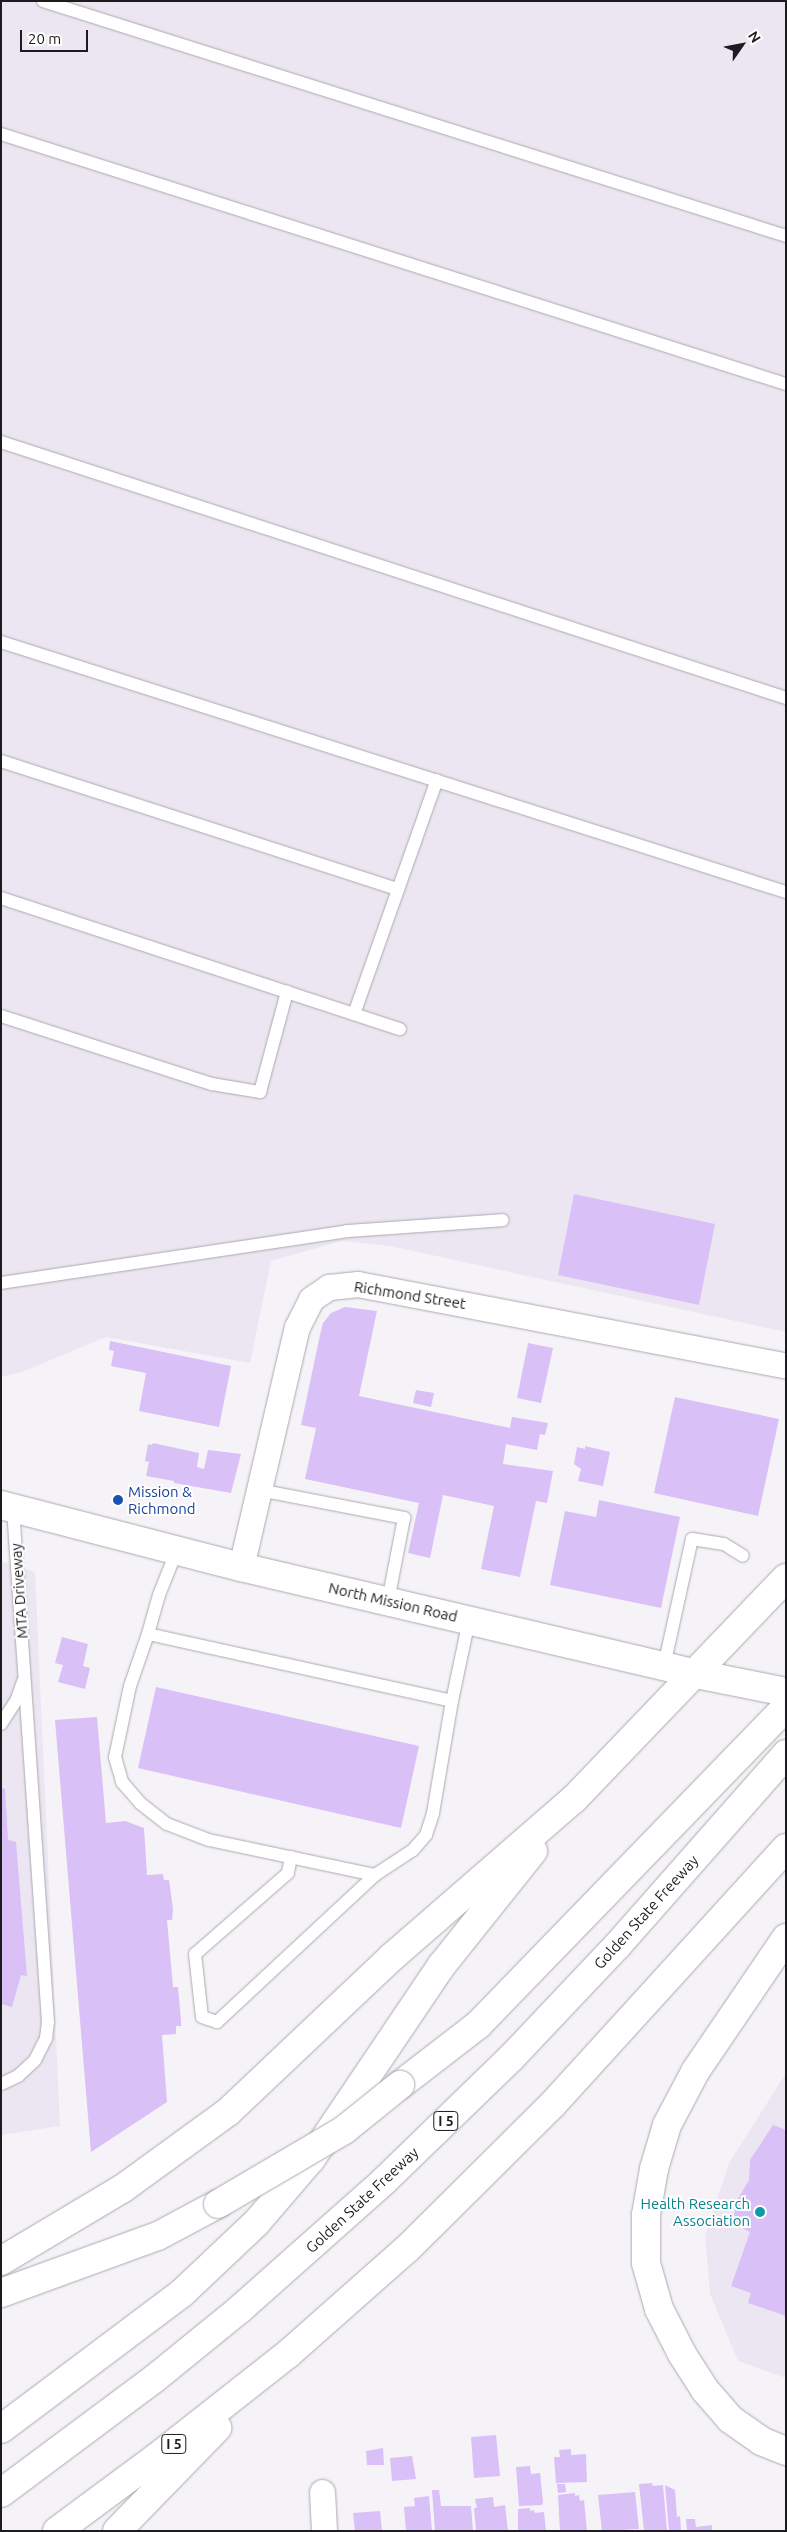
<!DOCTYPE html>
<html>
<head>
<meta charset="utf-8">
<style>
	body { margin:0 }
	#map { position:relative; width:787px; height:2532px; overflow:hidden; background:#f5f3f8; font-family:Ubuntu,sans-serif }
	div>[style] { position:absolute }
	.built>* { inset:0; background:#ece6f2 }
	.building>* { inset:0; background:#d9c0f6 }
	.roads { filter:drop-shadow(0 0 1px #aba9ad) drop-shadow(0 0 1px #aba9ad) }
	.service>* { height:12px; margin:-6px; padding:0 6px; transform-origin:6px; border-radius:6px; background:#fff }
	.minor>* { height:25px; margin:-12.5px; padding:0 12.5px; transform-origin:12.5px; border-radius:12.5px; background:#fff }
	.primary>* { height:28px; margin:-14px; padding:0 14px; transform-origin:14px; border-radius:14px; background:#fff }
	.motorway>* { height:28px; margin:-14px; padding:0 14px; transform-origin:14px; border-radius:14px; background:#fff }
	.bridges { filter:drop-shadow(0 0 1px #aba9ad) drop-shadow(0 0 1px #aba9ad) }
	.motorway-bridge>* { height:28px; margin:-14px; padding:0 14px; transform-origin:14px; border-radius:14px; background:#fff }
	.dots>* { width:14px; height:14px; translate:-50% -50%; box-sizing:border-box; border:2px solid #fff; border-radius:50% }
	span { translate:-50% -50%; white-space:nowrap; text-align:center; line-height:1.15; -webkit-text-stroke:4px #fff; paint-order:stroke }
	.shield-label span { padding:1px 4px; background:#fff; border:1px solid; border-radius:4px; -webkit-text-stroke-width:0 }
	.shield-label { font-size:14px; color:#1c1b1d; font-weight:700 }
	.street-label { font-size:15px; color:#1c1b1d }
	.transit-label { font-size:15px; color:#164399 }
	.left { translate:0 -50%; text-align:left }
	.culture-label { font-size:15px; color:#0d838f }
	.right { translate:-100% -50%; text-align:right }
	.frame { position:absolute; inset:0; border:2px solid #1c1b1d; pointer-events:none }
	.north { position:absolute; left:717px; top:20px; width:50px; height:50px; -webkit-text-stroke:4px #fff; paint-order:stroke; rotate:57deg; font-size:14px; font-weight:700; line-height:20px; text-align:center; color:#1c1b1d }
	.north::after { content:''; display:block; margin:auto; width:18px; height:22px; background:#1c1b1d; clip-path:polygon(50% 0,100% 100%,50% 72%,0 100%) }
	.scale { position:absolute; left:20px; top:30px; width:68px; height:22px; box-sizing:border-box; border:2px solid #1c1b1d; border-top:0; padding-left:6px; font-size:15px; line-height:18px; white-space:nowrap; color:#1c1b1d; -webkit-text-stroke:4px #fff; paint-order:stroke }
</style>
</head>
<body>
<div id="map">
	<div class="built">
		<div style="clip-path:polygon(1px 1px,786px 1px,786px 1332px,390px 1246px,342px 1241px,271px 1261px,250px 1363px,106px 1337px,22px 1372px,1px 1377px)"></div>
		<div style="clip-path:polygon(1px 1561px,35px 1572px,60px 2126px,1px 2135px)"></div>
		<div style="clip-path:polygon(786px 2073px,786px 2378px,738px 2361px,710px 2294px,705px 2236px,729px 2163px)"></div>
	</div>
	<div class="building">
		<div style="clip-path:polygon(574px 1194px,715px 1224px,699px 1305px,558px 1275px)"></div>
		<div style="clip-path:polygon(345px 1307px,377px 1311px,359px 1396px,510px 1428px,512px 1417px,548px 1423px,545px 1435px,540px 1434px,537px 1450px,506px 1444px,503px 1464px,553px 1471px,547px 1503px,536px 1501px,520px 1577px,481px 1569px,494px 1506px,443px 1495px,430px 1558px,408px 1553px,419px 1503px,305px 1479px,316px 1428px,301px 1425px,320px 1335px,323px 1323px,331px 1313px)"></div>
		<div style="clip-path:polygon(110px 1341px,231px 1366px,219px 1427px,139px 1411px,146px 1373px,111px 1366px,114px 1351px,109px 1350px)"></div>
		<div style="clip-path:polygon(528px 1343px,553px 1348px,541px 1403px,517px 1398px)"></div>
		<div style="clip-path:polygon(416px 1390px,434px 1393px,431px 1407px,413px 1403px)"></div>
		<div style="clip-path:polygon(675px 1397px,779px 1419px,758px 1516px,654px 1493px)"></div>
		<div style="clip-path:polygon(153px 1443px,199px 1453px,197px 1467px,204px 1469px,208px 1450px,241px 1454px,231px 1493px,174px 1483px,174px 1481px,146px 1476px,149px 1462px,145px 1461px,148px 1444px,152px 1445px)"></div>
		<div style="clip-path:polygon(585px 1446px,610px 1452px,603px 1486px,578px 1481px,581px 1469px,574px 1464px,577px 1447px,585px 1449px)"></div>
		<div style="clip-path:polygon(599px 1500px,680px 1517px,661px 1608px,550px 1585px,565px 1511px,596px 1517px)"></div>
		<div style="clip-path:polygon(62px 1637px,88px 1644px,83px 1666px,90px 1668px,85px 1689px,58px 1682px,63px 1665px,55px 1663px)"></div>
		<div style="clip-path:polygon(156px 1687px,419px 1746px,401px 1828px,138px 1768px)"></div>
		<div style="clip-path:polygon(97px 1717px,106px 1823px,125px 1821px,144px 1828px,147px 1875px,163px 1874px,164px 1880px,169px 1880px,173px 1909px,172px 1920px,167px 1920px,173px 1987px,178px 1987px,181px 2020px,181px 2026px,176px 2026px,176px 2034px,162px 2035px,167px 2102px,91px 2152px,55px 1720px)"></div>
		<div style="clip-path:polygon(1px 1788px,5px 1789px,8px 1840px,16px 1842px,27px 1976px,21px 1975px,12px 2007px,1px 2004px)"></div>
		<div style="clip-path:polygon(773px 2125px,786px 2130px,786px 2316px,748px 2303px,751px 2293px,731px 2286px,750px 2232px,733px 2223px,736px 2202px,749px 2180px,750px 2160px)"></div>
		<div style="clip-path:polygon(496px 2435px,500px 2476px,474px 2478px,471px 2437px)"></div>
		<div style="clip-path:polygon(383px 2448px,384px 2465px,367px 2465px,366px 2451px)"></div>
		<div style="clip-path:polygon(571px 2449px,571px 2455px,586px 2454px,587px 2482px,556px 2483px,554px 2457px,560px 2457px,559px 2450px)"></div>
		<div style="clip-path:polygon(412px 2456px,416px 2479px,392px 2481px,390px 2458px)"></div>
		<div style="clip-path:polygon(530px 2466px,531px 2474px,540px 2473px,543px 2502px,542px 2505px,519px 2506px,516px 2467px)"></div>
		<div style="clip-path:polygon(652px 2483px,653px 2486px,663px 2485px,667px 2531px,644px 2531px,639px 2484px)"></div>
		<div style="clip-path:polygon(557px 2484px,565px 2484px,566px 2492px,558px 2493px)"></div>
		<div style="clip-path:polygon(665px 2485px,675px 2490px,677px 2517px,680px 2516px,681px 2531px,669px 2531px)"></div>
		<div style="clip-path:polygon(432px 2490px,439px 2490px,441px 2506px,471px 2506px,473px 2531px,435px 2531px)"></div>
		<div style="clip-path:polygon(635px 2492px,639px 2529px,602px 2531px,598px 2495px)"></div>
		<div style="clip-path:polygon(575px 2493px,575px 2496px,579px 2495px,580px 2501px,584px 2500px,587px 2531px,560px 2531px,558px 2495px)"></div>
		<div style="clip-path:polygon(429px 2496px,432px 2531px,406px 2531px,404px 2507px,415px 2506px,414px 2498px)"></div>
		<div style="clip-path:polygon(493px 2497px,494px 2507px,505px 2505px,508px 2531px,476px 2531px,474px 2508px,477px 2508px,475px 2499px)"></div>
		<div style="clip-path:polygon(530px 2508px,530px 2511px,534px 2510px,535px 2513px,544px 2512px,546px 2531px,518px 2531px,518px 2509px)"></div>
		<div style="clip-path:polygon(380px 2511px,382px 2531px,355px 2531px,353px 2513px)"></div>
		<div style="clip-path:polygon(686px 2519px,695px 2519px,696px 2527px,712px 2525px,712px 2531px,687px 2531px)"></div>
	</div>
	<div class="roads">
		<div class="service">
			<div style="left:43px;top:1px;width:779px;rotate:17.55deg"></div>
			<div style="left:1px;top:134px;width:824px;rotate:17.67deg"></div>
			<div style="left:1px;top:442px;width:826px;rotate:18.06deg"></div>
			<div style="left:1px;top:642px;width:824px;rotate:17.67deg"></div>
			<div style="left:1px;top:761px;width:417px;rotate:17.9deg"></div>
			<div style="left:1px;top:898px;width:420px;rotate:18.2deg"></div>
			<div style="left:354px;top:1014px;width:248px;rotate:-70.5deg"></div>
			<div style="left:1px;top:1016px;width:222px;rotate:17.9deg"></div>
			<div style="left:212px;top:1084px;width:49px;rotate:9.5deg"></div>
			<div style="left:260px;top:1092px;width:104px;rotate:-74.9deg"></div>
			<div style="left:1px;top:1283px;width:350px;rotate:-8.5deg"></div>
			<div style="left:347px;top:1231px;width:156px;rotate:-4deg"></div>
			<div style="left:259px;top:1490px;width:148px;rotate:10.9deg"></div>
			<div style="left:404px;top:1518px;width:85px;rotate:100.9deg"></div>
			<div style="left:177px;top:1550px;width:48px;rotate:111.8deg"></div>
			<div style="left:159px;top:1595px;width:41px;rotate:105.8deg"></div>
			<div style="left:148px;top:1634px;width:311px;rotate:12.4deg"></div>
			<div style="left:452px;top:1701px;width:83px;rotate:-78.1deg"></div>
			<div style="left:148px;top:1634px;width:55px;rotate:109.1deg"></div>
			<div style="left:130px;top:1686px;width:73px;rotate:101.9deg"></div>
			<div style="left:115px;top:1757px;width:26px;rotate:74deg"></div>
			<div style="left:122px;top:1782px;width:28px;rotate:49deg"></div>
			<div style="left:140px;top:1803px;width:34px;rotate:38deg"></div>
			<div style="left:167px;top:1824px;width:45px;rotate:20.9deg"></div>
			<div style="left:209px;top:1840px;width:170px;rotate:11.9deg"></div>
			<div style="left:375px;top:1875px;width:45px;rotate:-33.3deg"></div>
			<div style="left:413px;top:1850px;width:20px;rotate:-49deg"></div>
			<div style="left:426px;top:1835px;width:23px;rotate:-72deg"></div>
			<div style="left:433px;top:1813px;width:114px;rotate:-80.4deg"></div>
			<div style="left:664px;top:1666px;width:130px;rotate:-77.6deg"></div>
			<div style="left:692px;top:1539px;width:32px;rotate:9deg"></div>
			<div style="left:724px;top:1544px;width:22px;rotate:32deg"></div>
			<div style="left:1px;top:1724px;width:30px;rotate:-57deg"></div>
			<div style="left:17px;top:1699px;width:18px;rotate:-71deg"></div>
			<div style="left:291px;top:1857px;width:16px;rotate:101deg"></div>
			<div style="left:288px;top:1873px;width:123px;rotate:138.9deg"></div>
			<div style="left:195px;top:1954px;width:63px;rotate:83.7deg"></div>
			<div style="left:202px;top:2017px;width:16px;rotate:18deg"></div>
			<div style="left:217px;top:2022px;width:216px;rotate:-42.9deg"></div>
			<div style="left:1px;top:2084px;width:19px;rotate:-25deg"></div>
			<div style="left:18px;top:2076px;width:23px;rotate:-43deg"></div>
			<div style="left:35px;top:2060px;width:25px;rotate:-63deg"></div>
			<div style="left:46px;top:2038px;width:16px;rotate:-83deg"></div>
			<div style="left:48px;top:2022px;width:515px;rotate:-93.9deg"></div>
		</div>
		<div class="minor">
			<div style="left:241px;top:1567px;width:246px;rotate:-76.9deg"></div>
			<div style="left:297px;top:1327px;width:31px;rotate:-63deg"></div>
			<div style="left:311px;top:1299px;width:22px;rotate:-34deg"></div>
			<div style="left:329px;top:1287px;width:29px;rotate:-6deg"></div>
			<div style="left:358px;top:1284px;width:436px;rotate:10.8deg"></div>
			<div style="left:322px;top:2492px;width:39px;rotate:87deg"></div>
		</div>
		<div class="primary">
			<div style="left:1px;top:1505px;width:248px;rotate:14.5deg"></div>
			<div style="left:241px;top:1567px;width:467px;rotate:13.2deg"></div>
			<div style="left:696px;top:1674px;width:92px;rotate:11.3deg"></div>
		</div>
		<div class="motorway">
			<div style="left:786px;top:1938px;width:162px;rotate:124.2deg"></div>
			<div style="left:695px;top:2072px;width:60px;rotate:117.8deg"></div>
			<div style="left:667px;top:2125px;width:46px;rotate:106.5deg"></div>
			<div style="left:654px;top:2169px;width:47px;rotate:99.9deg"></div>
			<div style="left:646px;top:2215px;width:48px;rotate:90deg"></div>
			<div style="left:646px;top:2263px;width:48px;rotate:74.2deg"></div>
			<div style="left:659px;top:2309px;width:51px;rotate:62.9deg"></div>
			<div style="left:682px;top:2354px;width:43px;rotate:57.4deg"></div>
			<div style="left:705px;top:2390px;width:38px;rotate:49deg"></div>
			<div style="left:730px;top:2419px;width:38px;rotate:35deg"></div>
			<div style="left:761px;top:2441px;width:27px;rotate:22deg"></div>
			<div style="left:400px;top:2085px;width:98px;rotate:-37.6deg"></div>
			<div style="left:478px;top:2025px;width:443px;rotate:-45.9deg"></div>
			<div style="left:1px;top:2261px;width:141px;rotate:-30.8deg"></div>
			<div style="left:122px;top:2189px;width:131px;rotate:-36deg"></div>
			<div style="left:228px;top:2112px;width:226px;rotate:-43.4deg"></div>
			<div style="left:392px;top:1957px;width:241px;rotate:-41deg"></div>
			<div style="left:574px;top:1799px;width:306px;rotate:-46.2deg"></div>
			<div style="left:1px;top:2293px;width:167px;rotate:-20deg"></div>
			<div style="left:158px;top:2236px;width:68px;rotate:-28.1deg"></div>
			<div style="left:1px;top:2429px;width:226px;rotate:-36.9deg"></div>
			<div style="left:182px;top:2293px;width:103px;rotate:-43.4deg"></div>
			<div style="left:257px;top:2222px;width:83px;rotate:-49.4deg"></div>
			<div style="left:311px;top:2159px;width:234px;rotate:-56deg"></div>
			<div style="left:442px;top:1965px;width:146px;rotate:-51.4deg"></div>
			<div style="left:1px;top:2493px;width:191px;rotate:-36.7deg"></div>
			<div style="left:154px;top:2379px;width:111px;rotate:-39.1deg"></div>
			<div style="left:240px;top:2309px;width:193px;rotate:-41.6deg"></div>
			<div style="left:384px;top:2181px;width:178px;rotate:-44.1deg"></div>
			<div style="left:512px;top:2057px;width:153px;rotate:-46.6deg"></div>
			<div style="left:617px;top:1946px;width:256px;rotate:-48.6deg"></div>
			<div style="left:57px;top:2531px;width:124px;rotate:-36.5deg"></div>
			<div style="left:157px;top:2457px;width:167px;rotate:-38.2deg"></div>
			<div style="left:288px;top:2354px;width:160px;rotate:-41.5deg"></div>
			<div style="left:408px;top:2248px;width:204px;rotate:-44.8deg"></div>
			<div style="left:553px;top:2104px;width:346px;rotate:-47.7deg"></div>
			<div style="left:117px;top:2531px;width:144px;rotate:-45.8deg"></div>
		</div>
	</div>
	<div class="bridges">
		<div class="motorway-bridge">
			<div style="left:218px;top:2204px;width:146px;rotate:-30.4deg"></div>
			<div style="left:344px;top:2130px;width:72px;rotate:-38.8deg"></div>
		</div>
	</div>
	<div class="dots">
		<div style="left:118px;top:1500px;background:#1a4fb4"></div>
		<div style="left:760px;top:2212px;background:#0f9aa8"></div>
	</div>
	<div class="shield-label">
		<span style="left:446px;top:2121px">I 5</span>
		<span style="left:174px;top:2444px">I 5</span>
	</div>
	<div class="street-label">
		<span style="left:410px;top:1295px;rotate:9deg">Richmond Street</span>
		<span style="left:19px;top:1591px;rotate:-94deg">MTA Driveway</span>
		<span style="left:393px;top:1602px;rotate:13deg">North Mission Road</span>
		<span style="left:646px;top:1912px;rotate:-48deg">Golden State Freeway</span>
		<span style="left:362px;top:2200px;rotate:-43deg">Golden State Freeway</span>
	</div>
	<div class="transit-label">
		<span class="left" style="left:128px;top:1500px">Mission &amp;<br>Richmond</span>
	</div>
	<div class="culture-label">
		<span class="right" style="left:750px;top:2212px">Health Research<br>Association</span>
	</div>
	<div class="frame"></div>
	<div class="north">N</div>
	<div class="scale">20 m</div>
</div>
</body>
</html>
